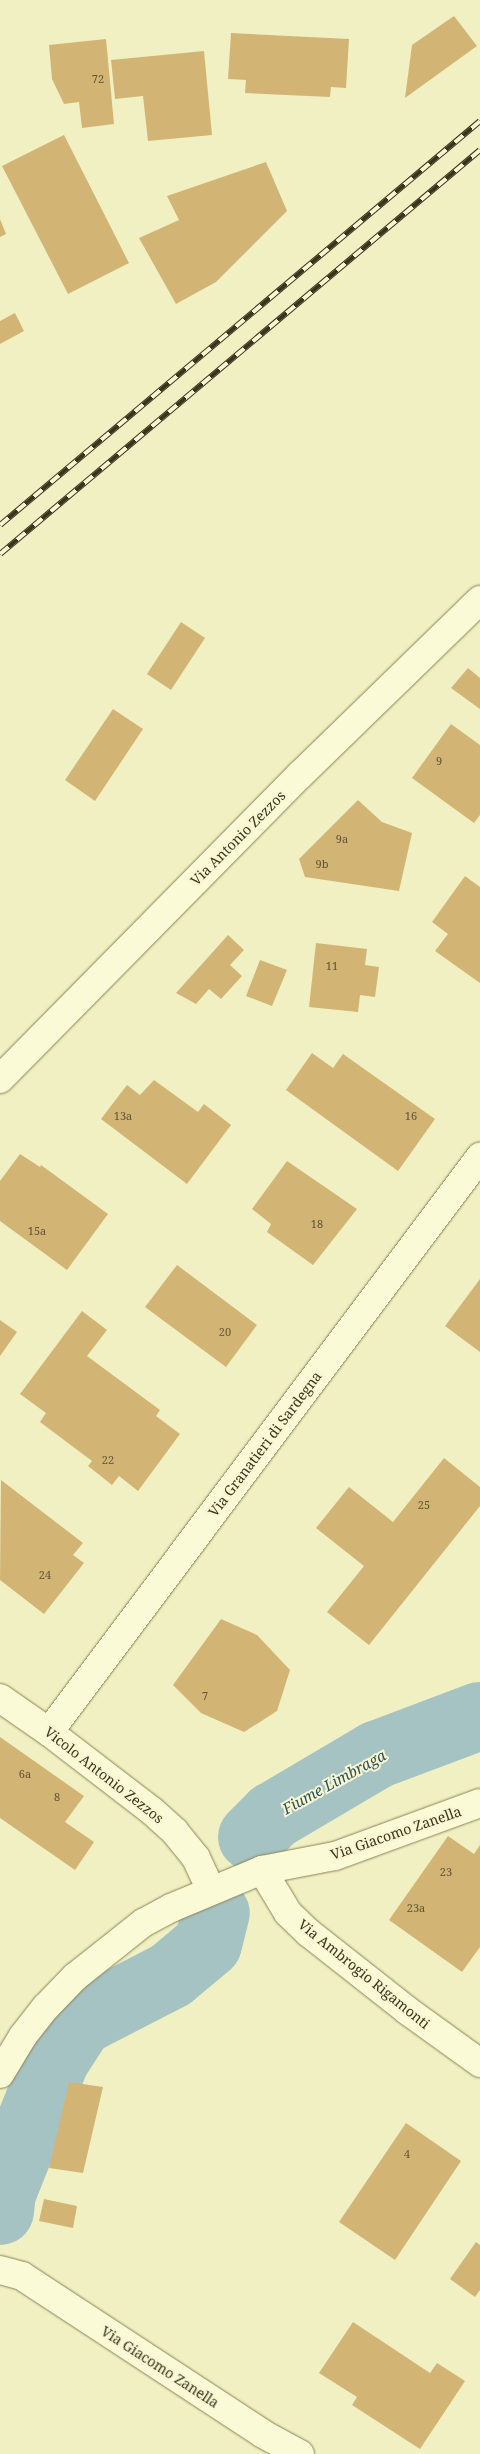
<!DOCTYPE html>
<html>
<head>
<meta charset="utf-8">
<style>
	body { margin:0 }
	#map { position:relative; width:480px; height:2454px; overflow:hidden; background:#f1f0c2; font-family:"Noto Serif",serif }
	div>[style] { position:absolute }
	.river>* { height:68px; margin:-34px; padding:0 34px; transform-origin:34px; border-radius:34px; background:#a5c3c3 }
	.building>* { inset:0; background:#d2b575 }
	.roads { filter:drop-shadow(0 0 1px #8c8258) drop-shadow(0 0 1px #8c8258) }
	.street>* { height:28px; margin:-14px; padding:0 14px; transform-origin:14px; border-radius:14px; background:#fbfad6 }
	.rail>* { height:5.5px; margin-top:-2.75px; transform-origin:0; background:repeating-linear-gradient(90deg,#f8f7d2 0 11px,#3b341d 0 22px); box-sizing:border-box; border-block:1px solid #3b341d }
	span { translate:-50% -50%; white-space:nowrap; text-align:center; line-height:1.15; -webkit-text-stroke:4px #f8f7d2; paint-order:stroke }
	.number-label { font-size:11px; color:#615433 }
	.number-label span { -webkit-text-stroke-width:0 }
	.street-label { font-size:14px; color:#3b341d }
	.water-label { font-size:15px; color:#2b525c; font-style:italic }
</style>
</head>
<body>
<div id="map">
	<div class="river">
		<div style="left:252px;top:1837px;width:30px;rotate:-45deg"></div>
		<div style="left:273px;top:1816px;width:120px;rotate:-30.6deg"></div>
		<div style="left:376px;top:1755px;width:111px;rotate:-20.6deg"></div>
		<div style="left:0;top:2211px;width:18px;rotate:-84deg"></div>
		<div style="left:2px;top:2193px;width:144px;rotate:-68.1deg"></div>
		<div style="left:56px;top:2059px;width:44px;rotate:-57deg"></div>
		<div style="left:80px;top:2022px;width:102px;rotate:-27.3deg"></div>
		<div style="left:171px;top:1975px;width:48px;rotate:-40deg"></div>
		<div style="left:208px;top:1944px;width:32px;rotate:-76deg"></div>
	</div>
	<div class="building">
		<div style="clip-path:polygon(454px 16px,477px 46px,405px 98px,412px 45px)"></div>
		<div style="clip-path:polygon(231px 33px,349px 39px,346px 88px,331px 87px,330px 97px,245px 93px,246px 80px,228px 79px)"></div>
		<div style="clip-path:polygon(106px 39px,114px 124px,82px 128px,79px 102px,64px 104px,52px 79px,49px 45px)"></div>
		<div style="clip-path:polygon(204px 51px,212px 135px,148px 141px,143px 96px,115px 99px,111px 60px)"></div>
		<div style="clip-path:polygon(64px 135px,129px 263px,68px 294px,2px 166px)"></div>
		<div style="clip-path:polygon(266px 162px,287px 211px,216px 282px,176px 304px,139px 238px,179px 220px,167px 196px)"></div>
		<div style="clip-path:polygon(0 219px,6px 234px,0 237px)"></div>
		<div style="clip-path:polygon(15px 313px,24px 331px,0 344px,0 321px)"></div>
		<div style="clip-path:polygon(181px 622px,205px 638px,171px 690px,147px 674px)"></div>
		<div style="clip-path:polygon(468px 668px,480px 678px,480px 709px,451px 688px)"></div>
		<div style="clip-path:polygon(113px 709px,143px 729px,95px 801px,65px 780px)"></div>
		<div style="clip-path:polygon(451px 724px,480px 745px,480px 815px,474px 823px,412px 778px)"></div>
		<div style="clip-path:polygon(358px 800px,382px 822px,412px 833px,399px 891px,305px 877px,299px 859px)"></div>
		<div style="clip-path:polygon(465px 876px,480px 887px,480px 983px,435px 951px,448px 934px,432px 922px)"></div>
		<div style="clip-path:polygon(228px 935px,244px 950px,230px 965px,242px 976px,221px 999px,209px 989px,196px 1004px,176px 993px)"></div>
		<div style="clip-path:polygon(316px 943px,367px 949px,365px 965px,379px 967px,375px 997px,360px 995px,358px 1012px,309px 1007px)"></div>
		<div style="clip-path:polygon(260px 960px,287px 970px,272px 1006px,246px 996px)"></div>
		<div style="clip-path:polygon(312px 1053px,333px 1068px,343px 1054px,435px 1119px,398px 1171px,286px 1090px)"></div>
		<div style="clip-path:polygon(154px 1080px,198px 1112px,204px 1104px,231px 1125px,187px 1184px,101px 1119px,127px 1085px,140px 1095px)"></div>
		<div style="clip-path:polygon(20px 1154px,40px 1167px,41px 1165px,108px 1214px,67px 1270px,0 1221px,0 1181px)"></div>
		<div style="clip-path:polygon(287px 1161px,357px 1209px,313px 1265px,267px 1232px,271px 1224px,252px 1209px)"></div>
		<div style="clip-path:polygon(177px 1265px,257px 1325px,226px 1367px,145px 1307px)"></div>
		<div style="clip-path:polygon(480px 1279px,480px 1352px,445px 1326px)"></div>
		<div style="clip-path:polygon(82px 1311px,107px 1330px,87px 1356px,160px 1410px,156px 1416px,180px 1434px,138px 1491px,119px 1476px,112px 1485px,88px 1466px,92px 1461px,40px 1422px,46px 1413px,20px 1394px)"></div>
		<div style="clip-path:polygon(0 1320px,17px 1332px,0 1356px)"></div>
		<div style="clip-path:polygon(444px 1458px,480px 1487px,480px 1506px,369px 1645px,327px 1612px,364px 1566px,316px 1528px,349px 1487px,393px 1522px)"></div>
		<div style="clip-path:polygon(1px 1480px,83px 1543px,73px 1555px,84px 1563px,44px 1614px,0 1580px)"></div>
		<div style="clip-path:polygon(221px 1619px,257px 1635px,290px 1670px,277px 1711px,244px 1732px,201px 1713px,173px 1685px)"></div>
		<div style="clip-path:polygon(0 1737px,84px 1796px,65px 1822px,94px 1842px,75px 1870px,0 1818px)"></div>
		<div style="clip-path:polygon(448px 1836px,474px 1854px,480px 1845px,480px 1947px,462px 1972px,389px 1920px)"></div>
		<div style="clip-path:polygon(69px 2082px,103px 2087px,83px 2173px,49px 2168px)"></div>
		<div style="clip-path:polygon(406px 2123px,461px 2161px,395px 2260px,339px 2222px)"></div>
		<div style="clip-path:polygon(44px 2199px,77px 2206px,73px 2228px,39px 2221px)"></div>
		<div style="clip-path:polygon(476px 2242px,480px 2245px,480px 2290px,475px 2297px,450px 2279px)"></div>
		<div style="clip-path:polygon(353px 2322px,430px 2373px,437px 2363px,465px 2381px,420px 2449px,352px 2405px,357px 2397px,319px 2373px)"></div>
	</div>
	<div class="roads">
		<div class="street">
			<div style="left:0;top:1079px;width:427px;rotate:-45.4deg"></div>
			<div style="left:300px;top:775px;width:251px;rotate:-44.2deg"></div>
			<div style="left:0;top:1698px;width:60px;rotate:34.8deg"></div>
			<div style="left:49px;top:1732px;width:130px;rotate:37.5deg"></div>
			<div style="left:152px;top:1811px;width:31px;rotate:42deg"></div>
			<div style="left:175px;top:1832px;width:33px;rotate:51deg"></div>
			<div style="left:196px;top:1858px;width:35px;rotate:65deg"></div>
			<div style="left:49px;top:1732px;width:719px;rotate:-53.15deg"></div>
			<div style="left:262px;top:1870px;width:50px;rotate:58.8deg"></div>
			<div style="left:288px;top:1913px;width:29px;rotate:44deg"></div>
			<div style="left:309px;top:1933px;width:126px;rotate:38.2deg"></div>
			<div style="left:408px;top:2011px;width:89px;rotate:35.8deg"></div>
			<div style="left:0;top:2074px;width:44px;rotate:-58.8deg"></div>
			<div style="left:23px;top:2036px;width:37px;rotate:-52deg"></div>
			<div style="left:46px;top:2007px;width:42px;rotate:-46deg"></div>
			<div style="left:75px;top:1977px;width:87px;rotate:-38.5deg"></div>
			<div style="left:143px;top:1923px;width:32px;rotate:-28deg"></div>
			<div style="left:171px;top:1908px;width:99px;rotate:-22.7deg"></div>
			<div style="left:262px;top:1870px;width:74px;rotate:-10.9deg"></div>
			<div style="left:335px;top:1856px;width:154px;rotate:-20.1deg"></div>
			<div style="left:0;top:2270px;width:23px;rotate:15deg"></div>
			<div style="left:22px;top:2276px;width:288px;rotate:33.2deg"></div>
			<div style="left:263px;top:2434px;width:42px;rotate:28.4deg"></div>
		</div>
	</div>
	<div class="rail">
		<div style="left:0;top:525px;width:627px;rotate:-40.09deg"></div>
		<div style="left:0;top:554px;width:627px;rotate:-40.09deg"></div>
	</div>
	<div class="number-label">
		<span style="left:98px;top:79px">72</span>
		<span style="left:439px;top:761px">9</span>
		<span style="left:342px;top:839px">9a</span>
		<span style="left:322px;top:864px">9b</span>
		<span style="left:332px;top:966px">11</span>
		<span style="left:123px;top:1116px">13a</span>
		<span style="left:411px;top:1116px">16</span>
		<span style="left:317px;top:1224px">18</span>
		<span style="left:37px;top:1231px">15a</span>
		<span style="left:225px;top:1332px">20</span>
		<span style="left:108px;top:1460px">22</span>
		<span style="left:424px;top:1505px">25</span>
		<span style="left:45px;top:1575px">24</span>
		<span style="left:205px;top:1696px">7</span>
		<span style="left:25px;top:1774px">6a</span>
		<span style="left:57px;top:1797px">8</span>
		<span style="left:446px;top:1872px">23</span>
		<span style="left:416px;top:1908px">23a</span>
		<span style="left:407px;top:2154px">4</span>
	</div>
	<div class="street-label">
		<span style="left:238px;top:838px;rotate:-45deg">Via Antonio Zezzos</span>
		<span style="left:265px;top:1444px;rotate:-53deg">Via Granatieri di Sardegna</span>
		<span style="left:104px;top:1775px;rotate:38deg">Vicolo Antonio Zezzos</span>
		<span style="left:396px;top:1833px;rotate:-19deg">Via Giacomo Zanella</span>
		<span style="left:364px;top:1974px;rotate:39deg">Via Ambrogio Rigamonti</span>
		<span style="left:160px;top:2367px;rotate:33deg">Via Giacomo Zanella</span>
	</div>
	<div class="water-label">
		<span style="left:334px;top:1782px;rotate:-29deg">Fiume Limbraga</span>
	</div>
</div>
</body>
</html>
